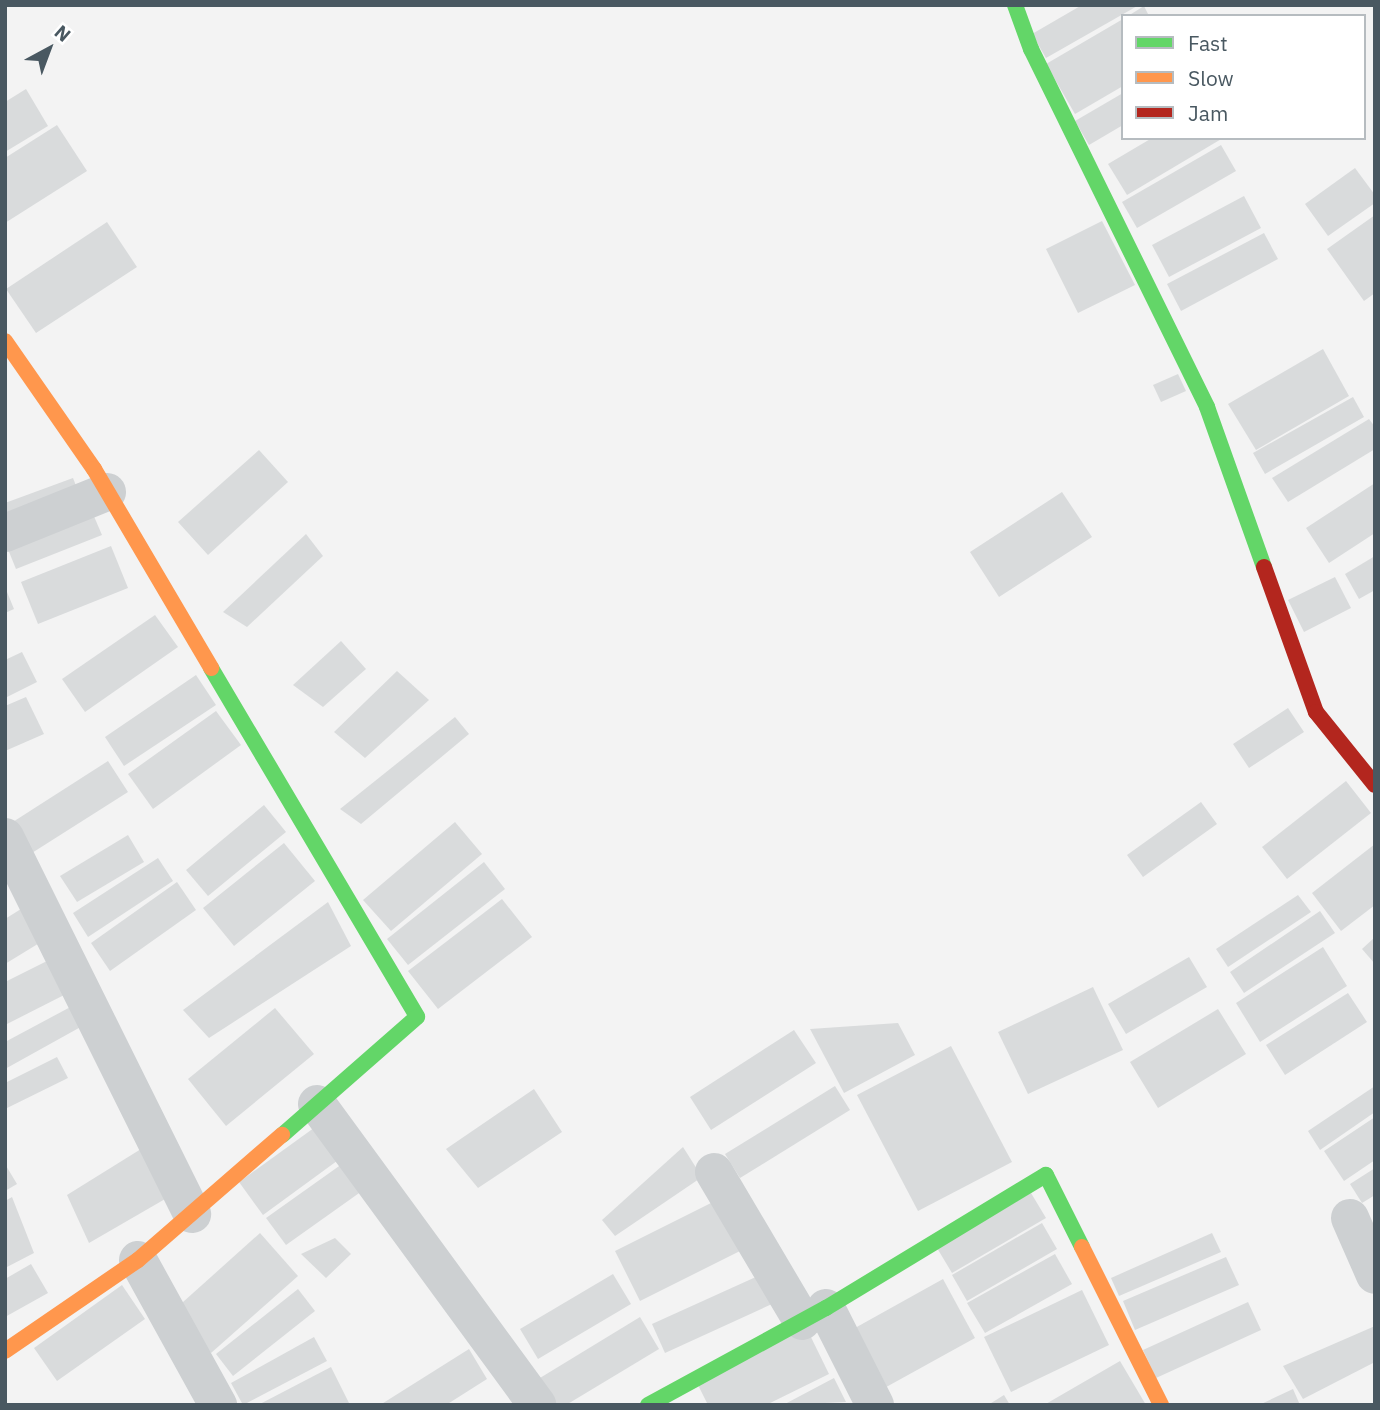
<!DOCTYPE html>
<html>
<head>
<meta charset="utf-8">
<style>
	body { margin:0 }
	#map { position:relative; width:1380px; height:1410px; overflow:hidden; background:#f3f3f3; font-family:"IBM Plex Sans",sans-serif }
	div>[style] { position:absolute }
	.building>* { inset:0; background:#d9dbdc }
	.street>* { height:38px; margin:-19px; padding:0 19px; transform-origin:19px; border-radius:19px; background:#cdd0d2 }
	.fast>* { height:16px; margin:-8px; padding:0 8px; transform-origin:8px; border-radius:8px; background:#63d668 }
	.slow>* { height:16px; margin:-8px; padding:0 8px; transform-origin:8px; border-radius:8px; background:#ff974d }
	.jam>* { height:16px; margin:-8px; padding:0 8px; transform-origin:8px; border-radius:8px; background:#b3261e }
	span { translate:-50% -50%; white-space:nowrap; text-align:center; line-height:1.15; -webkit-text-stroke:5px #fff; paint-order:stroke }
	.frame { position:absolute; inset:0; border:7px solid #495861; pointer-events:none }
	.legend { position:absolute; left:1121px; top:14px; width:245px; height:126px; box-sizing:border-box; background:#fff; border:2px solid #b6bcc0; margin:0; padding:9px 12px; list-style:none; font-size:21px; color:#495861 }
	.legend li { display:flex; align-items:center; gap:14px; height:35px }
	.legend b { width:35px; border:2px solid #b6bcc0 }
	.north { position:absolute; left:14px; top:14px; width:70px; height:70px; -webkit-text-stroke:5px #fff; paint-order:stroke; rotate:41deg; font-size:19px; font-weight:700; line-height:28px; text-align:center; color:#495861 }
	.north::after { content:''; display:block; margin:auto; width:24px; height:32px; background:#495861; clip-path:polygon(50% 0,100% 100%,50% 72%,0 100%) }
</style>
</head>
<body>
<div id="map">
	<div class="building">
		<div style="clip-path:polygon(1082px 5px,1139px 5px,1046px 58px,1032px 34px)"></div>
		<div style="clip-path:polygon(1144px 6px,1149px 16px,1128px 16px)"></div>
		<div style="clip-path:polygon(1123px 19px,1123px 86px,1075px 114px,1046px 64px)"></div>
		<div style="clip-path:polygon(26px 89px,48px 126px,5px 152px,5px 102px)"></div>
		<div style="clip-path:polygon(1123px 93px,1123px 125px,1089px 145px,1075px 121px)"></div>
		<div style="clip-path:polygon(57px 125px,87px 171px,5px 223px,5px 158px)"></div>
		<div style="clip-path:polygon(1152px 138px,1223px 138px,1127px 195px,1108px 164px)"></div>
		<div style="clip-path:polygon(1221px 145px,1236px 171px,1137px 228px,1122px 202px)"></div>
		<div style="clip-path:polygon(1355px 168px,1375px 195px,1375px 203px,1328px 236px,1305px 204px)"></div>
		<div style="clip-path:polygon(1244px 196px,1261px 228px,1169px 277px,1152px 245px)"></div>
		<div style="clip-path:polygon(1375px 215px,1375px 293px,1364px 301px,1327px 249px)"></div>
		<div style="clip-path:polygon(1102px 221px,1135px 285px,1078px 313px,1046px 249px)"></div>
		<div style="clip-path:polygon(107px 222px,137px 267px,36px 333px,6px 289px)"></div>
		<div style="clip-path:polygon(1264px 233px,1278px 259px,1181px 311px,1167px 284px)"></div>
		<div style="clip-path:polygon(1323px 349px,1349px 396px,1256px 450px,1228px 404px)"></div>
		<div style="clip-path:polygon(1178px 374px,1186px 391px,1161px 402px,1153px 385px)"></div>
		<div style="clip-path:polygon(1353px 397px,1364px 417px,1265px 474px,1253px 453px)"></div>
		<div style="clip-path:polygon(1369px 419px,1375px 427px,1375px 449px,1288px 502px,1272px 478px)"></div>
		<div style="clip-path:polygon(259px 450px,288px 482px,208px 555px,178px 522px)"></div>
		<div style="clip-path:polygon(73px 478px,80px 496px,5px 524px,5px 503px)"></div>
		<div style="clip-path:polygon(1375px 483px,1375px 533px,1329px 563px,1306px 528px)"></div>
		<div style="clip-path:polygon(1062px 492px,1092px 537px,999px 597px,970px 552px)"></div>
		<div style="clip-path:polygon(90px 507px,102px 535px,16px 569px,5px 542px)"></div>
		<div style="clip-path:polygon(306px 534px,323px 556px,247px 627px,223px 612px)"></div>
		<div style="clip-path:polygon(111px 546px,128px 588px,38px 624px,21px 582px)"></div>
		<div style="clip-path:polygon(1375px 556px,1375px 590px,1359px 599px,1345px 574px)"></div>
		<div style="clip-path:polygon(1335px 577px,1351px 608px,1304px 632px,1288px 600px)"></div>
		<div style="clip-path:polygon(5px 587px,14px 609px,5px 613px)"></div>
		<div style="clip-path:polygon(155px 615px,178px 647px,85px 712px,62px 679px)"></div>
		<div style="clip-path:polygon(341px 641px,366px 669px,323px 707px,293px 685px)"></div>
		<div style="clip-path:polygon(22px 652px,37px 682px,5px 698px,5px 660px)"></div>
		<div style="clip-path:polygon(397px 671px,429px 700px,365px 758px,334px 732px)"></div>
		<div style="clip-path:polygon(196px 675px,216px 705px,124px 766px,105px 737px)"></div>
		<div style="clip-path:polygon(26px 697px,44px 734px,5px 751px,5px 706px)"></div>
		<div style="clip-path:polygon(1288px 708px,1304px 732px,1249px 768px,1233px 744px)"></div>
		<div style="clip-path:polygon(216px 711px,241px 745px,153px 809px,128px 774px)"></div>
		<div style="clip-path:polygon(455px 717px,469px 734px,361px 824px,340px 809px)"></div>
		<div style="clip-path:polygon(108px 761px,128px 792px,24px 858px,5px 827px)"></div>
		<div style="clip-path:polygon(1346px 781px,1371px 813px,1287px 879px,1262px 847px)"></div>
		<div style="clip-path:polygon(1201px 802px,1217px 824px,1143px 877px,1127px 855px)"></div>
		<div style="clip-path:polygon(264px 805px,286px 832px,208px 896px,186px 870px)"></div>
		<div style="clip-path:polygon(455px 822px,482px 854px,391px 931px,363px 900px)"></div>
		<div style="clip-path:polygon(128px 835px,144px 862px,77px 902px,60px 876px)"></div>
		<div style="clip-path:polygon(284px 843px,315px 881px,234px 946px,203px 908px)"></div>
		<div style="clip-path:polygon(1375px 844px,1375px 905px,1341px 931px,1312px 893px)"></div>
		<div style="clip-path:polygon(158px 858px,173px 881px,88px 937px,73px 913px)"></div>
		<div style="clip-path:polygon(484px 862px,505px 889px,408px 965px,387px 939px)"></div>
		<div style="clip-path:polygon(177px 882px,196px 910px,110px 971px,91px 943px)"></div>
		<div style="clip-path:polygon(1298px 895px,1311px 912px,1228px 967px,1216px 949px)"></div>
		<div style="clip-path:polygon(502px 899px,532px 937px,438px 1009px,408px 971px)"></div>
		<div style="clip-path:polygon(328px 902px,351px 946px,209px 1038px,183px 1010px)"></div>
		<div style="clip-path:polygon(21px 909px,41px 942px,5px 964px,5px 919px)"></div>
		<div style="clip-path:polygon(1320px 911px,1335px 933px,1244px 993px,1230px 972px)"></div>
		<div style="clip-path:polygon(1375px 937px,1375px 964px,1362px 949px)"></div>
		<div style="clip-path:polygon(1323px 947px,1347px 986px,1260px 1042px,1236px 1003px)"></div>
		<div style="clip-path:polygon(55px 957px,72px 991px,5px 1025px,5px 982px)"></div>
		<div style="clip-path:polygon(1189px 957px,1207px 987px,1126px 1034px,1108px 1004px)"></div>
		<div style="clip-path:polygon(1093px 987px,1123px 1050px,1028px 1094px,998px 1032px)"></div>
		<div style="clip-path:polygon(1348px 993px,1367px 1022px,1285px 1075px,1266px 1045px)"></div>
		<div style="clip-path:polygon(76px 1004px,86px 1024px,5px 1069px,5px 1042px)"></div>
		<div style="clip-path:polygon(275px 1008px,314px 1054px,226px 1126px,188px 1079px)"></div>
		<div style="clip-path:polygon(1218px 1009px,1246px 1054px,1158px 1108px,1130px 1062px)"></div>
		<div style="clip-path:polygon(898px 1023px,915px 1055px,844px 1093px,810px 1029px)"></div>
		<div style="clip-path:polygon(794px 1030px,816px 1063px,711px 1130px,690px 1097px)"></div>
		<div style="clip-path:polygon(951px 1046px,1012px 1162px,918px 1211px,857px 1095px)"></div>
		<div style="clip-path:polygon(57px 1057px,68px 1078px,5px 1109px,5px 1083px)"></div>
		<div style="clip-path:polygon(835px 1086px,850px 1110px,740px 1178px,725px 1154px)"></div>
		<div style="clip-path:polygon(1375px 1086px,1375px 1112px,1320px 1150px,1308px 1131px)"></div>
		<div style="clip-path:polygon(534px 1089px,562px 1132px,478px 1188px,446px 1149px)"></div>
		<div style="clip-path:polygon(1375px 1117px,1375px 1160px,1344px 1181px,1324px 1151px)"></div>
		<div style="clip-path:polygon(318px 1125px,341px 1158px,263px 1215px,239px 1182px)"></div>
		<div style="clip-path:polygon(683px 1147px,702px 1177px,615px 1236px,602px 1220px)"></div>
		<div style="clip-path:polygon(141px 1149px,172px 1195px,89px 1243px,67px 1195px)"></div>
		<div style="clip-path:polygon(5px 1164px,17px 1184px,5px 1191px)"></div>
		<div style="clip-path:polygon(342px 1164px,362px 1191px,286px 1245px,266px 1218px)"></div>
		<div style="clip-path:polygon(1375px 1168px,1375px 1195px,1362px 1203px,1350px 1184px)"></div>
		<div style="clip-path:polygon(1031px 1193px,1046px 1218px,952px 1273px,937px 1248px)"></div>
		<div style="clip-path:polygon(12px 1197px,34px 1253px,5px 1268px,5px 1201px)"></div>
		<div style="clip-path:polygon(715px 1201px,740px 1251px,640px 1301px,615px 1251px)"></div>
		<div style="clip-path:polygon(1042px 1223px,1057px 1249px,967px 1301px,952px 1275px)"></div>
		<div style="clip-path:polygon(260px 1233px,298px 1276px,211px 1353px,173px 1311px)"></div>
		<div style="clip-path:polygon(1212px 1233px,1221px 1252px,1119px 1296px,1111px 1278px)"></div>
		<div style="clip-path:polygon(335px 1238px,351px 1254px,326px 1278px,301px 1254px)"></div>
		<div style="clip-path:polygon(1055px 1254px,1072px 1284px,985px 1333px,967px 1303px)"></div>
		<div style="clip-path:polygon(1226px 1257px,1239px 1285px,1135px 1330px,1123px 1301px)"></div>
		<div style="clip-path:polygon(31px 1264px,48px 1293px,5px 1317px,5px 1279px)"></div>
		<div style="clip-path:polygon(613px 1274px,631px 1304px,538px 1359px,520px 1329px)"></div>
		<div style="clip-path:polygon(758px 1276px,772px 1304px,665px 1353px,652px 1324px)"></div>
		<div style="clip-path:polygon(943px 1279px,975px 1338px,879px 1391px,846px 1333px)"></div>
		<div style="clip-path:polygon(122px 1285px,145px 1319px,57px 1381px,34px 1348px)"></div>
		<div style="clip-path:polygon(298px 1289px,315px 1311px,233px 1376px,216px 1354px)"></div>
		<div style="clip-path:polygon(1082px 1290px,1109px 1345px,1011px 1392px,984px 1337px)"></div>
		<div style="clip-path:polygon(1248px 1302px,1261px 1330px,1156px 1378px,1143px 1350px)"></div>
		<div style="clip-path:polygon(640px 1317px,659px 1349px,566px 1405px,550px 1405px,535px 1381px)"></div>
		<div style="clip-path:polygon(1375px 1326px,1375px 1362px,1303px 1399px,1283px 1366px)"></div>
		<div style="clip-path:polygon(806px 1327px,829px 1374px,766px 1405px,708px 1405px,696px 1381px)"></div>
		<div style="clip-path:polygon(314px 1337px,327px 1361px,243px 1405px,231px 1383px)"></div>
		<div style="clip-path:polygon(469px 1349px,487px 1379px,446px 1405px,380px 1405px)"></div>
		<div style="clip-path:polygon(1120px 1361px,1146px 1405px,1044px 1405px)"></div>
		<div style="clip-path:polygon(331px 1367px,350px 1405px,258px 1405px)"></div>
		<div style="clip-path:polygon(834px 1378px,846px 1402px,783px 1405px)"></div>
		<div style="clip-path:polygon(1293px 1389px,1300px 1405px,1259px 1405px)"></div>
		<div style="clip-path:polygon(1004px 1395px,1010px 1405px,988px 1405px)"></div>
	</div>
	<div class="street">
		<div style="left:5px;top:533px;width:110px;rotate:-21.9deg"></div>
		<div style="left:5px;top:837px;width:421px;rotate:63.6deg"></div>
		<div style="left:317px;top:1104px;width:373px;rotate:53.8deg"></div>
		<div style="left:714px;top:1172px;width:173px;rotate:59.4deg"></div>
		<div style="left:1350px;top:1218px;width:62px;rotate:66.3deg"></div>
		<div style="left:138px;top:1260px;width:166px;rotate:61.1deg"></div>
		<div style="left:826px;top:1308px;width:109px;rotate:63.2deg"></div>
	</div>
	<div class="fast">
		<div style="left:1015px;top:5px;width:47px;rotate:70deg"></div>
		<div style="left:1031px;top:49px;width:399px;rotate:63.8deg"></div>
		<div style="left:1207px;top:407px;width:170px;rotate:70.4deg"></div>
		<div style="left:211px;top:668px;width:405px;rotate:59.4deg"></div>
		<div style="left:417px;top:1017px;width:179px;rotate:138.8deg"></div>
		<div style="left:648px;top:1405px;width:203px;rotate:-28.6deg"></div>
		<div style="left:826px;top:1308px;width:257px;rotate:-31.2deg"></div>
		<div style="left:1046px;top:1175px;width:80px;rotate:63.4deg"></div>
	</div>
	<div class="slow">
		<div style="left:5px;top:341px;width:156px;rotate:55.2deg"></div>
		<div style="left:94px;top:469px;width:231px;rotate:59.5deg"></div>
		<div style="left:1082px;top:1247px;width:177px;rotate:63.4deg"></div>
		<div style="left:5px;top:1351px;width:161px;rotate:-34.4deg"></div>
		<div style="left:138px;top:1260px;width:191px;rotate:-41deg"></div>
	</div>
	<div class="jam">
		<div style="left:1264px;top:567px;width:154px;rotate:70.3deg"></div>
		<div style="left:1316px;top:712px;width:94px;rotate:51.1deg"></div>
	</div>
	<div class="frame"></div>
	<ul class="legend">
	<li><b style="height:9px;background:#63d668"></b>Fast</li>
	<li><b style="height:9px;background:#ff974d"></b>Slow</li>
	<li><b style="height:9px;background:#b3261e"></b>Jam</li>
	</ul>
	<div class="north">N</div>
</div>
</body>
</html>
